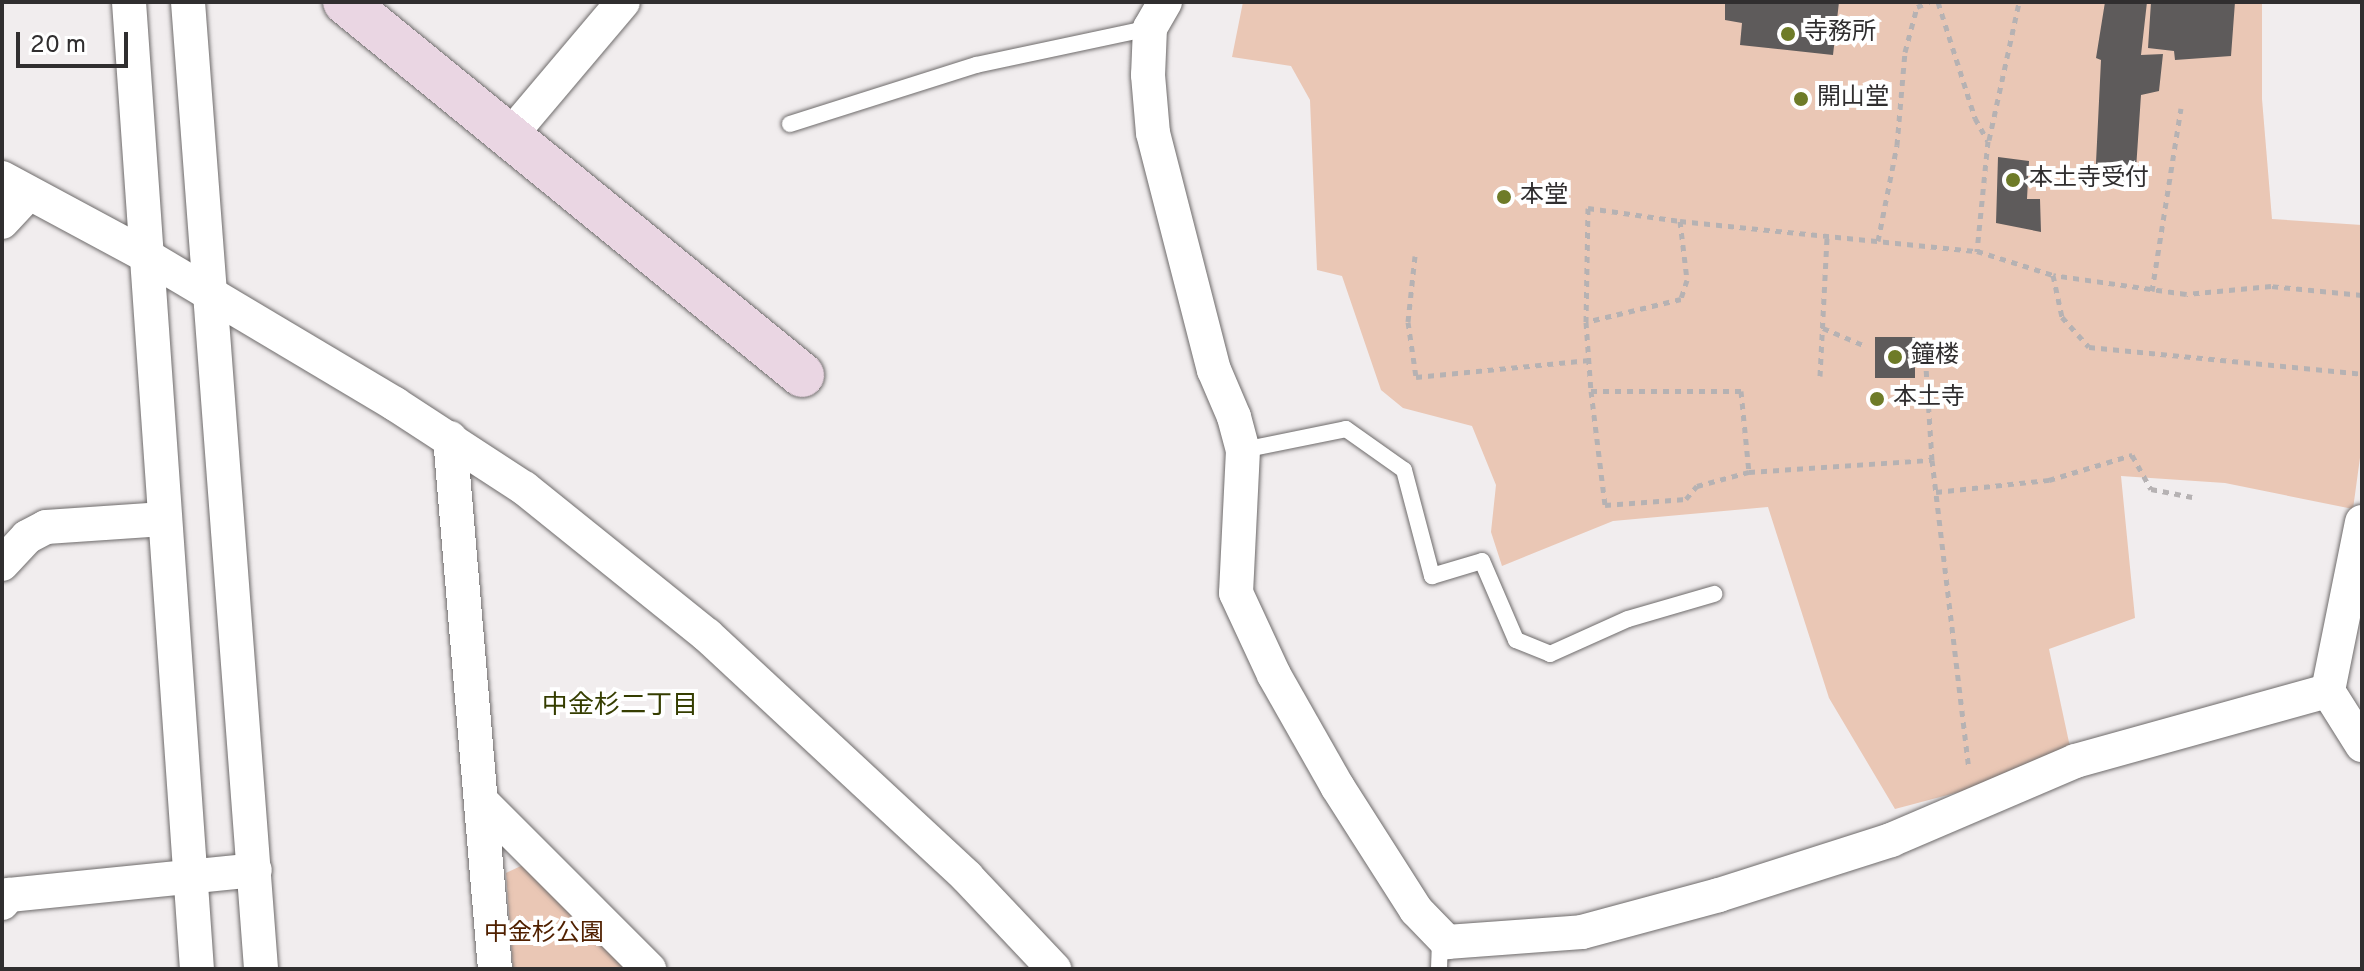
<!DOCTYPE html>
<html>
<head>
<meta charset="utf-8">
<style>
	body { margin:0 }
	#map { position:relative; width:2364px; height:971px; overflow:hidden; background:#f1edee; font-family:Overpass,"Noto Sans JP",sans-serif }
	div>[style] { position:absolute }
	.green>* { inset:0; background:#eac7b5 }
	.building>* { inset:0; background:#5e5b5b }
	.path>* { height:5px; margin-top:-2.5px; transform-origin:0; background:repeating-linear-gradient(90deg,#b6b2b3 0 6px,transparent 0 12px) }
	.roads { filter:drop-shadow(0 0 2px #6e6b6b) drop-shadow(0 0 2px #6e6b6b) }
	.lane>* { height:16px; margin:-8px; padding:0 8px; transform-origin:8px; border-radius:8px; background:#fff }
	.street>* { height:34px; margin:-17px; padding:0 17px; transform-origin:17px; border-radius:17px; background:#fff }
	.secondary>* { height:44px; margin:-22px; padding:0 22px; transform-origin:22px; border-radius:22px; background:#ead6e3 }
	.dots>* { width:22px; height:22px; translate:-50% -50%; box-sizing:border-box; border:4px solid #fff; border-radius:50% }
	span { translate:-50% -50%; white-space:nowrap; text-align:center; line-height:1.15; -webkit-text-stroke:8px #fff; paint-order:stroke }
	.poi-label { font-size:24px; color:#302e2f }
	.left { translate:0 -50%; text-align:left }
	.park-label { font-size:24px; color:#502000 }
	.neighbourhood-label { font-size:26px; color:#353d00 }
	.frame { position:absolute; inset:0; border:4px solid #302e2f; pointer-events:none }
	.scale { position:absolute; left:16px; top:32px; width:112px; height:36px; box-sizing:border-box; border:4px solid #302e2f; border-top:0; padding-left:10px; font-size:24px; line-height:28px; white-space:nowrap; color:#302e2f; -webkit-text-stroke:6px #fff; paint-order:stroke }
</style>
</head>
<body>
<div id="map">
	<div class="green">
		<div style="clip-path:polygon(1243px 2px,2262px 2px,2262px 99px,2272px 219px,2362px 225px,2362px 443px,2353px 509px,2225px 483px,2121px 476px,2135px 618px,2049px 649px,2070px 747px,1978px 787px,1895px 809px,1829px 698px,1768px 507px,1613px 521px,1502px 566px,1491px 532px,1496px 485px,1472px 426px,1403px 408px,1381px 390px,1342px 276px,1317px 270px,1310px 100px,1291px 66px,1232px 57px)"></div>
		<div style="clip-path:polygon(523px 865px,626px 969px,513px 969px,506px 873px)"></div>
	</div>
	<div class="building">
		<div style="clip-path:polygon(1725px 2px,1839px 2px,1833px 55px,1740px 45px,1742px 23px,1725px 20px)"></div>
		<div style="clip-path:polygon(2105px 2px,2147px 2px,2141px 55px,2163px 54px,2159px 91px,2141px 95px,2135px 184px,2095px 183px,2101px 60px,2096px 58px)"></div>
		<div style="clip-path:polygon(2151px 2px,2235px 2px,2231px 56px,2175px 60px,2174px 51px,2148px 48px)"></div>
		<div style="clip-path:polygon(1998px 157px,2029px 161px,2027px 199px,2040px 199px,2041px 232px,1996px 223px)"></div>
		<div style="clip-path:polygon(1875px 337px,1915px 337px,1915px 378px,1875px 378px)"></div>
	</div>
	<div class="path">
		<div style="left:1938px;top:2px;width:122px;rotate:72.3deg"></div>
		<div style="left:1975px;top:118px;width:26px;rotate:61deg"></div>
		<div style="left:1988px;top:141px;width:111px;rotate:95.7deg"></div>
		<div style="left:1989px;top:140px;width:141px;rotate:-77.7deg"></div>
		<div style="left:1680px;top:221px;width:59px;rotate:83.2deg"></div>
		<div style="left:1687px;top:280px;width:20px;rotate:108deg"></div>
		<div style="left:1681px;top:299px;width:98px;rotate:166.4deg"></div>
		<div style="left:1586px;top:322px;width:114px;rotate:-89deg"></div>
		<div style="left:1588px;top:208px;width:93px;rotate:8deg"></div>
		<div style="left:1680px;top:221px;width:299px;rotate:5.8deg"></div>
		<div style="left:1977px;top:251px;width:80px;rotate:17.5deg"></div>
		<div style="left:1878px;top:241px;width:98px;rotate:-78.8deg"></div>
		<div style="left:1897px;top:145px;width:93px;rotate:-85.1deg"></div>
		<div style="left:1905px;top:52px;width:47px;rotate:-75.1deg"></div>
		<div style="left:1917px;top:7px;width:13px;rotate:-23deg"></div>
		<div style="left:1415px;top:256px;width:66px;rotate:96.1deg"></div>
		<div style="left:1408px;top:322px;width:56px;rotate:81.7deg"></div>
		<div style="left:1416px;top:377px;width:174px;rotate:-5.6deg"></div>
		<div style="left:2152px;top:291px;width:185px;rotate:-81deg"></div>
		<div style="left:2362px;top:295px;width:91px;rotate:-174.4deg"></div>
		<div style="left:2271px;top:286px;width:85px;rotate:174.6deg"></div>
		<div style="left:2186px;top:294px;width:134px;rotate:-171.9deg"></div>
		<div style="left:2053px;top:275px;width:43px;rotate:77.9deg"></div>
		<div style="left:2062px;top:317px;width:40px;rotate:48deg"></div>
		<div style="left:2089px;top:347px;width:274px;rotate:5.6deg"></div>
		<div style="left:1586px;top:322px;width:69px;rotate:85.9deg"></div>
		<div style="left:1591px;top:391px;width:150px"></div>
		<div style="left:1741px;top:391px;width:81px;rotate:84.4deg"></div>
		<div style="left:1749px;top:472px;width:183px;rotate:-3.8deg"></div>
		<div style="left:1932px;top:460px;width:107px;rotate:-93.7deg"></div>
		<div style="left:1823px;top:328px;width:43px;rotate:23deg"></div>
		<div style="left:1820px;top:376px;width:140px;rotate:-87.1deg"></div>
		<div style="left:1591px;top:391px;width:115px;rotate:83deg"></div>
		<div style="left:1605px;top:505px;width:81px;rotate:-4.2deg"></div>
		<div style="left:1686px;top:499px;width:17px;rotate:-50deg"></div>
		<div style="left:1697px;top:486px;width:54px;rotate:-15.1deg"></div>
		<div style="left:1932px;top:460px;width:311px;rotate:83.2deg"></div>
		<div style="left:1936px;top:492px;width:114px;rotate:-6.1deg"></div>
		<div style="left:2049px;top:480px;width:87px;rotate:-16.8deg"></div>
		<div style="left:2132px;top:455px;width:39px;rotate:61deg"></div>
		<div style="left:2151px;top:489px;width:42px;rotate:11deg"></div>
	</div>
	<div class="roads">
		<div class="lane">
			<div style="left:790px;top:124px;width:195px;rotate:-17.6deg"></div>
			<div style="left:976px;top:65px;width:178px;rotate:-12deg"></div>
			<div style="left:1243px;top:450px;width:105px;rotate:-11.5deg"></div>
			<div style="left:1346px;top:429px;width:71px;rotate:35.3deg"></div>
			<div style="left:1404px;top:470px;width:110px;rotate:75.2deg"></div>
			<div style="left:1432px;top:576px;width:52px;rotate:-16.7deg"></div>
			<div style="left:1482px;top:561px;width:86px;rotate:66.7deg"></div>
			<div style="left:1516px;top:640px;width:37px;rotate:22deg"></div>
			<div style="left:1550px;top:654px;width:85px;rotate:-24.2deg"></div>
			<div style="left:1628px;top:619px;width:90px;rotate:-16.2deg"></div>
			<div style="left:1439px;top:969px;width:33px;rotate:-88deg"></div>
		</div>
		<div class="street">
			<div style="left:129px;top:2px;width:969px;rotate:85.98deg"></div>
			<div style="left:188px;top:2px;width:970px;rotate:85.68deg"></div>
			<div style="left:1165px;top:2px;width:30px;rotate:120deg"></div>
			<div style="left:1150px;top:28px;width:47px;rotate:92.4deg"></div>
			<div style="left:1148px;top:75px;width:58px;rotate:85.1deg"></div>
			<div style="left:1153px;top:133px;width:245px;rotate:75.6deg"></div>
			<div style="left:1214px;top:370px;width:51px;rotate:66.9deg"></div>
			<div style="left:1234px;top:417px;width:34px;rotate:75deg"></div>
			<div style="left:1243px;top:450px;width:143px;rotate:92.8deg"></div>
			<div style="left:1236px;top:593px;width:90px;rotate:65.1deg"></div>
			<div style="left:1274px;top:675px;width:128px;rotate:60.4deg"></div>
			<div style="left:1337px;top:786px;width:147px;rotate:57.5deg"></div>
			<div style="left:1416px;top:910px;width:45px;rotate:45.9deg"></div>
			<div style="left:1447px;top:942px;width:135px;rotate:-4.2deg"></div>
			<div style="left:1582px;top:932px;width:142px;rotate:-15.1deg"></div>
			<div style="left:1719px;top:895px;width:181px;rotate:-17.7deg"></div>
			<div style="left:1891px;top:840px;width:200px;rotate:-23.2deg"></div>
			<div style="left:2075px;top:761px;width:263px;rotate:-15.5deg"></div>
			<div style="left:508px;top:138px;width:178px;rotate:-49.8deg"></div>
			<div style="left:2px;top:178px;width:162px;rotate:28.3deg"></div>
			<div style="left:145px;top:255px;width:291px;rotate:30.8deg"></div>
			<div style="left:395px;top:404px;width:154px;rotate:33.1deg"></div>
			<div style="left:524px;top:488px;width:235px;rotate:38.8deg"></div>
			<div style="left:707px;top:635px;width:355px;rotate:42.9deg"></div>
			<div style="left:967px;top:877px;width:127px;rotate:46.6deg"></div>
			<div style="left:2px;top:222px;width:38px;rotate:-47deg"></div>
			<div style="left:450px;top:438px;width:533px;rotate:85.16deg"></div>
			<div style="left:2362px;top:522px;width:172px;rotate:101.4deg"></div>
			<div style="left:2328px;top:691px;width:64px;rotate:57.8deg"></div>
			<div style="left:2px;top:564px;width:37px;rotate:-47deg"></div>
			<div style="left:27px;top:537px;width:21px;rotate:-28deg"></div>
			<div style="left:46px;top:527px;width:118px;rotate:-3.9deg"></div>
			<div style="left:483px;top:803px;width:235px;rotate:45deg"></div>
			<div style="left:2px;top:903px;width:11px;rotate:-49deg"></div>
			<div style="left:9px;top:895px;width:247px;rotate:-5.8deg"></div>
		</div>
		<div class="secondary">
			<div style="left:345px;top:2px;width:590px;rotate:39.22deg"></div>
		</div>
	</div>
	<div class="dots">
		<div style="left:1788px;top:34px;background:#6e7b28"></div>
		<div style="left:1801px;top:99px;background:#6e7b28"></div>
		<div style="left:2013px;top:180px;background:#6e7b28"></div>
		<div style="left:1504px;top:197px;background:#6e7b28"></div>
		<div style="left:1895px;top:357px;background:#6e7b28"></div>
		<div style="left:1877px;top:399px;background:#6e7b28"></div>
	</div>
	<div class="poi-label">
		<span class="left" style="left:1804px;top:34px">寺務所</span>
		<span class="left" style="left:1817px;top:99px">開山堂</span>
		<span class="left" style="left:2029px;top:180px">本土寺受付</span>
		<span class="left" style="left:1520px;top:197px">本堂</span>
		<span class="left" style="left:1911px;top:357px">鐘楼</span>
		<span class="left" style="left:1893px;top:399px">本土寺</span>
	</div>
	<div class="park-label">
		<span style="left:544px;top:935px">中金杉公園</span>
	</div>
	<div class="neighbourhood-label">
		<span style="left:620px;top:707px">中金杉二丁目</span>
	</div>
	<div class="frame"></div>
	<div class="scale">20 m</div>
</div>
</body>
</html>
